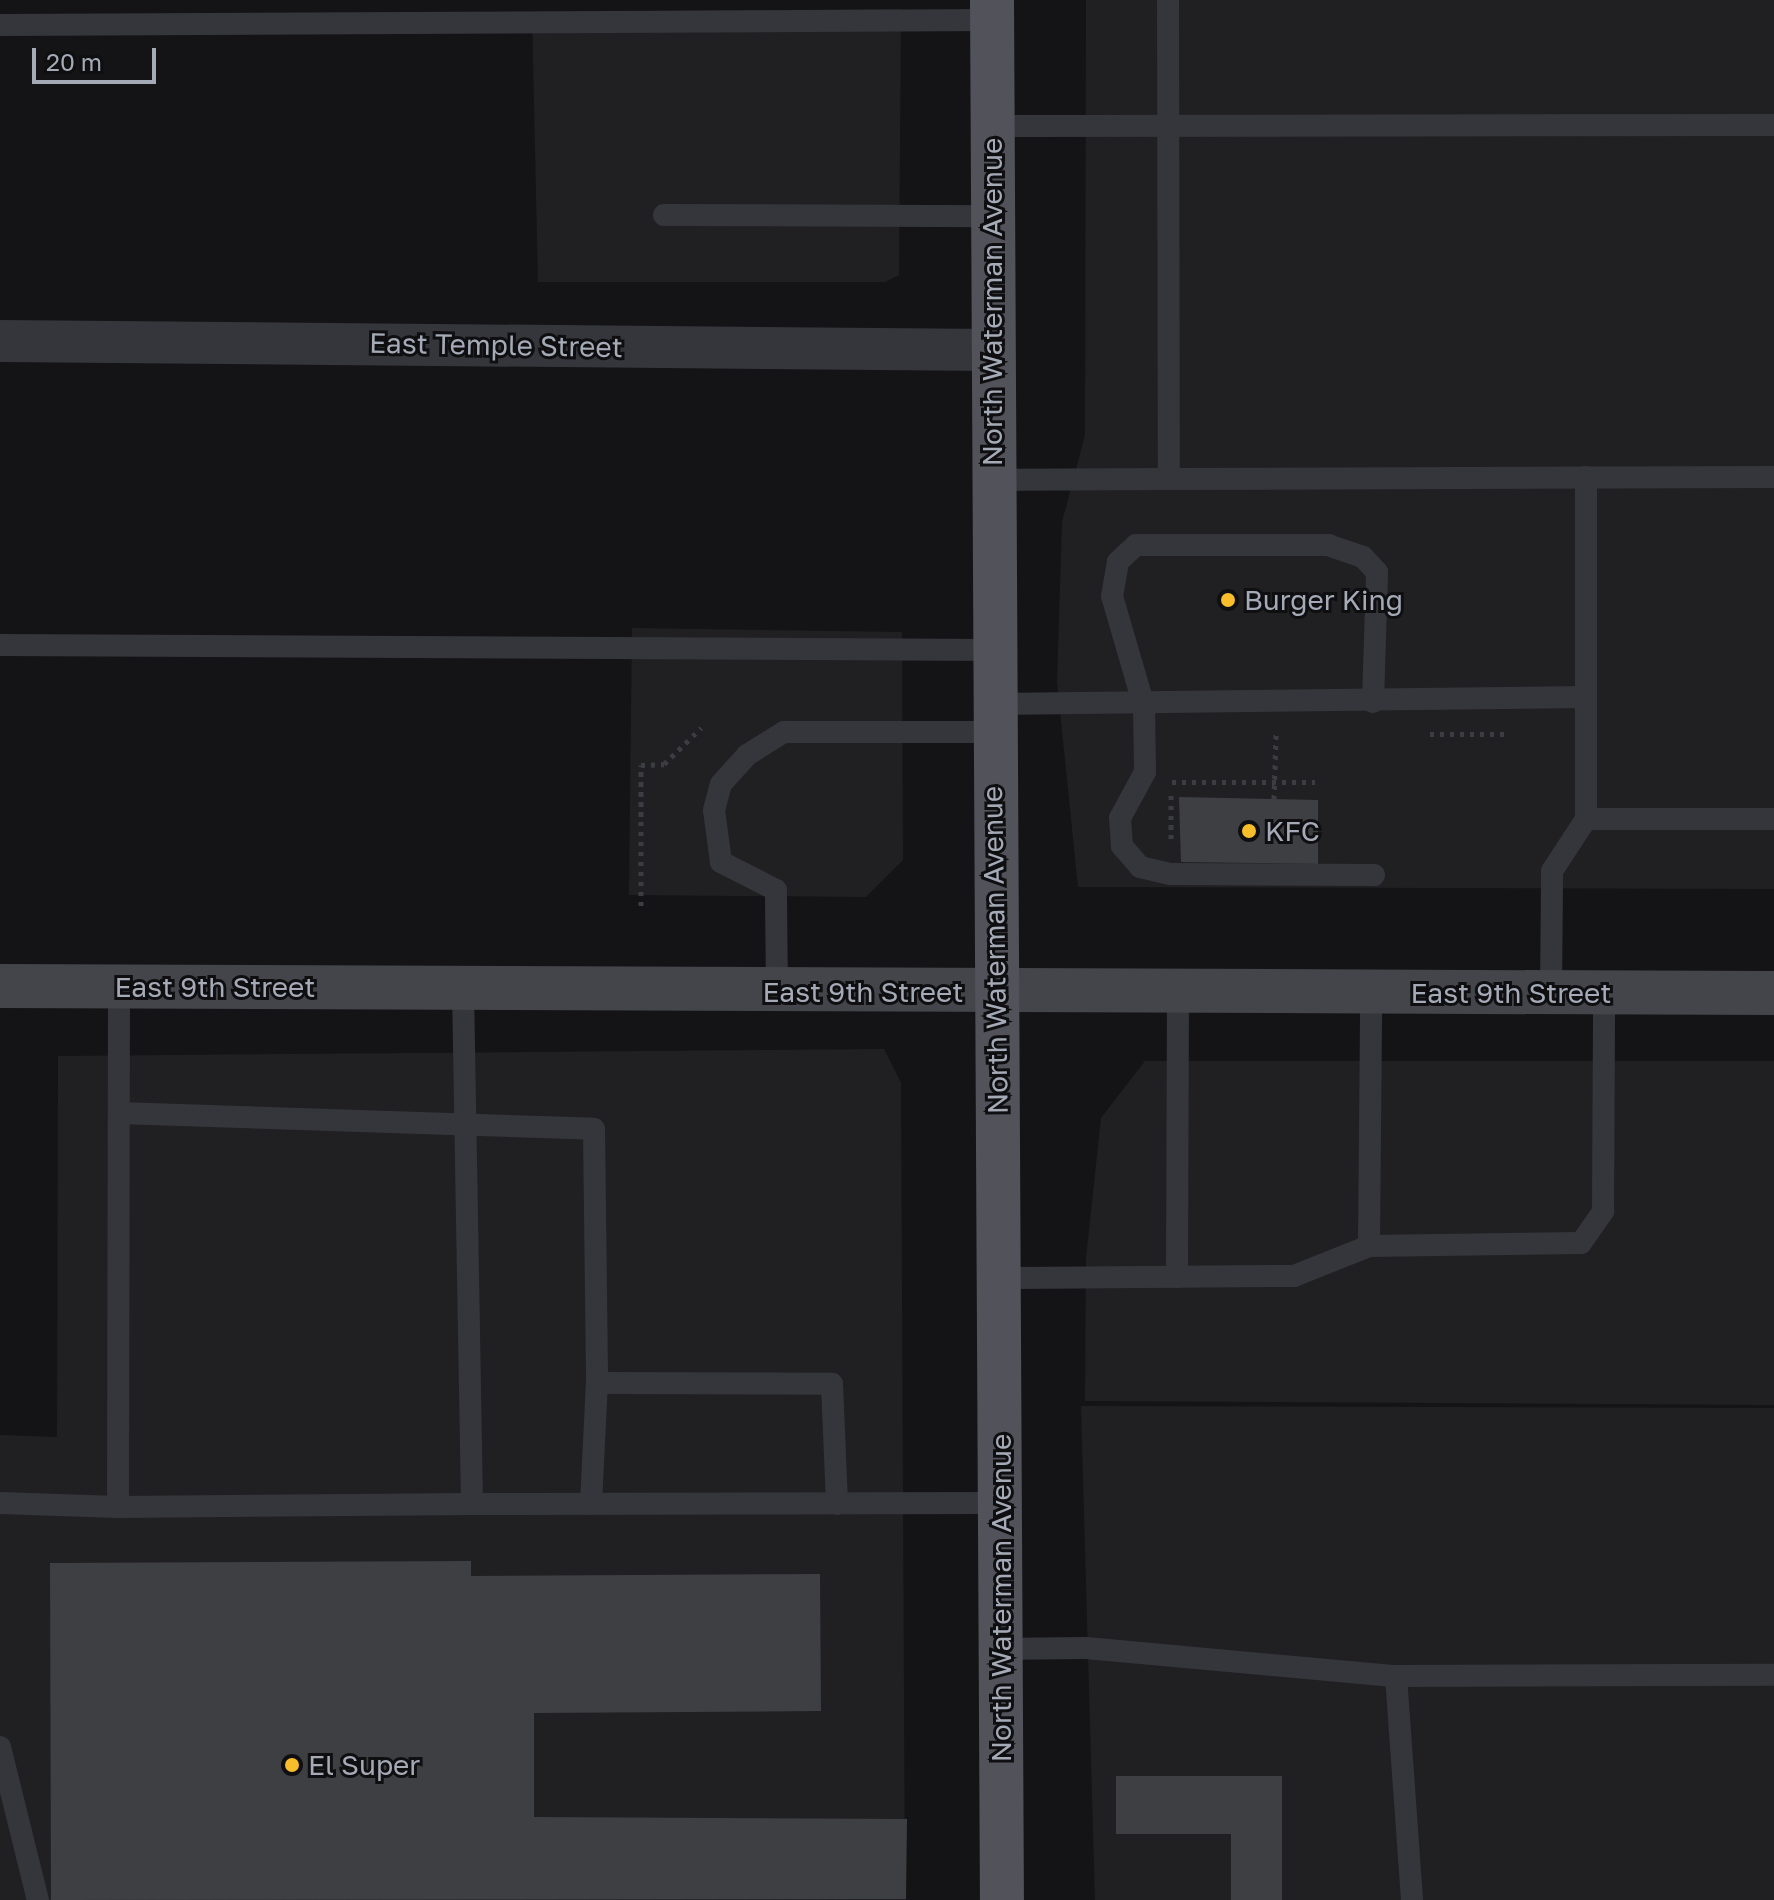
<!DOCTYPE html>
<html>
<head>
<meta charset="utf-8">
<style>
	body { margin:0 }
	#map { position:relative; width:1774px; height:1900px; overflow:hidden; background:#141416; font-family:"Golos Text",sans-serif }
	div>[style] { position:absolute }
	.built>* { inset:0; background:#202023 }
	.building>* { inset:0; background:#3e3f43 }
	.path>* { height:5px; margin-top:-2.5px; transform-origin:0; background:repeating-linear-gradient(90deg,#3b3d42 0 4px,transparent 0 10px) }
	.lane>* { height:22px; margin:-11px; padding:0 11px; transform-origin:11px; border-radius:11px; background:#35363b }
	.street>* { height:42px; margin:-21px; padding:0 21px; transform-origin:21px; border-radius:21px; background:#35363b }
	.secondary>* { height:44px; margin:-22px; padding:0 22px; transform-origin:22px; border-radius:22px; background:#43454b }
	.primary>* { height:44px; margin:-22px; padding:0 22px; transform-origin:22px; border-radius:22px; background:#51525a }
	.dots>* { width:22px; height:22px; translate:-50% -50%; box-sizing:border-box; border:4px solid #0f0f11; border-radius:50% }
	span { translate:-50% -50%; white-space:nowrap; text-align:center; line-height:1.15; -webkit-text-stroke:6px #0f0f11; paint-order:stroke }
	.street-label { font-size:28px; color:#a5aab7 }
	.poi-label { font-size:28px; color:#a5aab7 }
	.left { translate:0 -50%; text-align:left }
	.scale { position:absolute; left:32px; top:48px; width:124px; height:36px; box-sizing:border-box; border:4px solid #a5aab7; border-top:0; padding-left:10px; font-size:24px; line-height:28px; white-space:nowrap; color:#a5aab7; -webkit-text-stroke:6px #0f0f11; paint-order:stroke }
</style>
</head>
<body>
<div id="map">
	<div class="built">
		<div style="clip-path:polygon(1086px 0,1774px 0,1774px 889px,1078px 887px,1057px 682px,1062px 522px,1085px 435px)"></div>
		<div style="clip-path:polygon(901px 9px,899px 275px,885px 282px,538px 282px,532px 12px)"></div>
		<div style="clip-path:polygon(632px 628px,902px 632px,903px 860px,866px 897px,629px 895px)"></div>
		<div style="clip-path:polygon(884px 1049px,901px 1083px,905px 1900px,0 1900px,0 1435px,57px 1437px,58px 1056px)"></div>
		<div style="clip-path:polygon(1145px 1061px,1774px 1061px,1774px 1405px,1085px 1401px,1086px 1258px,1101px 1118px)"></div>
		<div style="clip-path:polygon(1081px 1406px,1774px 1408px,1774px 1900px,1095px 1900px)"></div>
	</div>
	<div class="building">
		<div style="clip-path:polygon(1179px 797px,1318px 800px,1318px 864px,1181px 862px)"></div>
		<div style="clip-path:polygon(471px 1561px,471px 1576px,820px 1574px,821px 1711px,534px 1713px,534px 1817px,907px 1819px,906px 1899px,51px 1900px,50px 1563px)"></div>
		<div style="clip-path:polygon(1116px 1776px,1282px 1776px,1282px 1900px,1231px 1900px,1231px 1834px,1116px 1834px)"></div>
	</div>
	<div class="path">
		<div style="left:1430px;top:734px;width:75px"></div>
		<div style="left:1172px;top:782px;width:143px"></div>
		<div style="left:1171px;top:795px;width:46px;rotate:90deg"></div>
		<div style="left:1274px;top:799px;width:65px;rotate:-88.2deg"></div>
		<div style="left:641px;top:906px;width:141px;rotate:-90deg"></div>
		<div style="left:641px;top:765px;width:23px;rotate:-2deg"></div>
		<div style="left:664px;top:764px;width:52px;rotate:-44.2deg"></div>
	</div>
	<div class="lane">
		<div style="left:1168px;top:0;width:479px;rotate:89.9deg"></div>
		<div style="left:1169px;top:479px;width:605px;rotate:-0.19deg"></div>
		<div style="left:0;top:25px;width:992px;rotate:-0.29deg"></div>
		<div style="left:992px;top:126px;width:782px;rotate:-0.07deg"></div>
		<div style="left:664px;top:215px;width:328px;rotate:0.2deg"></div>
		<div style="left:992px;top:480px;width:177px;rotate:-0.3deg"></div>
		<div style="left:0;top:645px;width:993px;rotate:0.29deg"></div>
		<div style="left:1373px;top:702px;width:130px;rotate:-88.2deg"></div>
		<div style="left:1377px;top:572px;width:21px;rotate:-133deg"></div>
		<div style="left:1363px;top:557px;width:36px;rotate:-161deg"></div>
		<div style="left:1329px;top:545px;width:193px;rotate:180deg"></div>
		<div style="left:1136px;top:545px;width:25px;rotate:137deg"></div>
		<div style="left:1118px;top:562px;width:35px;rotate:100deg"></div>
		<div style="left:1112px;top:596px;width:115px;rotate:73.8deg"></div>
		<div style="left:1144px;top:706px;width:66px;rotate:89.1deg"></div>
		<div style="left:1145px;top:772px;width:52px;rotate:118.5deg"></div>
		<div style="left:1120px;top:818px;width:28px;rotate:86deg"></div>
		<div style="left:1122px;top:846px;width:28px;rotate:49deg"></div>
		<div style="left:1140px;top:867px;width:32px;rotate:13deg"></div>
		<div style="left:1171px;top:874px;width:203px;rotate:0.3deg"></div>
		<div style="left:993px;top:704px;width:593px;rotate:-0.68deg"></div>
		<div style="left:1586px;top:819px;width:188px"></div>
		<div style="left:119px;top:987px;width:520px;rotate:90.11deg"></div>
		<div style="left:118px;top:1507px;width:354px;rotate:-0.5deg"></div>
		<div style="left:463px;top:989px;width:515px;rotate:89deg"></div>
		<div style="left:472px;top:1504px;width:528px;rotate:-0.11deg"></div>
		<div style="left:777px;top:993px;width:103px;rotate:-90.6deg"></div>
		<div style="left:776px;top:890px;width:62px;rotate:-153deg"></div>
		<div style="left:721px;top:862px;width:52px;rotate:-97.7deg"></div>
		<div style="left:714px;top:810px;width:27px;rotate:-75deg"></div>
		<div style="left:721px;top:784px;width:39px;rotate:-48deg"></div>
		<div style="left:747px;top:755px;width:44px;rotate:-31.9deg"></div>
		<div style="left:784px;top:732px;width:209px"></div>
		<div style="left:1551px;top:993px;width:122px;rotate:-89.5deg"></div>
		<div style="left:1552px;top:871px;width:62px;rotate:-56.8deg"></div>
		<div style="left:1586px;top:819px;width:342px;rotate:-90deg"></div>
		<div style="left:119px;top:1113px;width:475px;rotate:1.9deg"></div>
		<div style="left:594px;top:1129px;width:254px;rotate:89.3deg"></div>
		<div style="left:597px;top:1383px;width:235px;rotate:0.2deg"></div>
		<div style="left:832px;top:1384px;width:120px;rotate:87.6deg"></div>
		<div style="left:1369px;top:1246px;width:253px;rotate:-89.5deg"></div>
		<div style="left:1177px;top:1277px;width:284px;rotate:-89.8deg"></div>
		<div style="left:999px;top:1278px;width:295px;rotate:-0.4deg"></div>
		<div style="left:1294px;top:1276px;width:81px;rotate:-21.8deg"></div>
		<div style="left:1369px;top:1246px;width:212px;rotate:-0.8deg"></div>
		<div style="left:1581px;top:1243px;width:39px;rotate:-55deg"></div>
		<div style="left:1603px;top:1211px;width:218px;rotate:-89.7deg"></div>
		<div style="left:0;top:1503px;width:118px;rotate:1.9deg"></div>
		<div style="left:591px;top:1504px;width:121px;rotate:-87.2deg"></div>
		<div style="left:1001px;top:1649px;width:85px;rotate:-0.7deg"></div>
		<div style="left:1086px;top:1648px;width:311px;rotate:5.2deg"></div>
		<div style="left:1396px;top:1676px;width:378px;rotate:-0.2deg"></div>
		<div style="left:1396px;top:1676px;width:225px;rotate:85.9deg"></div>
		<div style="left:0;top:1747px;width:158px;rotate:76.1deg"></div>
	</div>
	<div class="street">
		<div style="left:0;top:341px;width:992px;rotate:0.52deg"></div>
	</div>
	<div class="secondary">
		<div style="left:0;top:986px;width:1774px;rotate:0.23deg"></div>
	</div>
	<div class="primary">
		<div style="left:992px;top:0;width:1900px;rotate:89.7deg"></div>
	</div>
	<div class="dots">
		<div style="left:1228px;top:600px;background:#f7bd2b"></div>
		<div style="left:1249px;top:831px;background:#f7bd2b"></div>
		<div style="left:292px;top:1765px;background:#f7bd2b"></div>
	</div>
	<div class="street-label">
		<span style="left:992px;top:302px;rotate:-90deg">North Waterman Avenue</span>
		<span style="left:496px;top:345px;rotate:1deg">East Temple Street</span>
		<span style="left:995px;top:950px;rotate:-91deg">North Waterman Avenue</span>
		<span style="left:215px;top:987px">East 9th Street</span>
		<span style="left:863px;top:992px">East 9th Street</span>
		<span style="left:1511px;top:993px">East 9th Street</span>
		<span style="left:1001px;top:1598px;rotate:-90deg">North Waterman Avenue</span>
	</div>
	<div class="poi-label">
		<span class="left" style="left:1244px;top:600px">Burger King</span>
		<span class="left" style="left:1265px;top:831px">KFC</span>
		<span class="left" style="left:308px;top:1765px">El Super</span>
	</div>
	<div class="scale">20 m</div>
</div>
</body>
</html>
